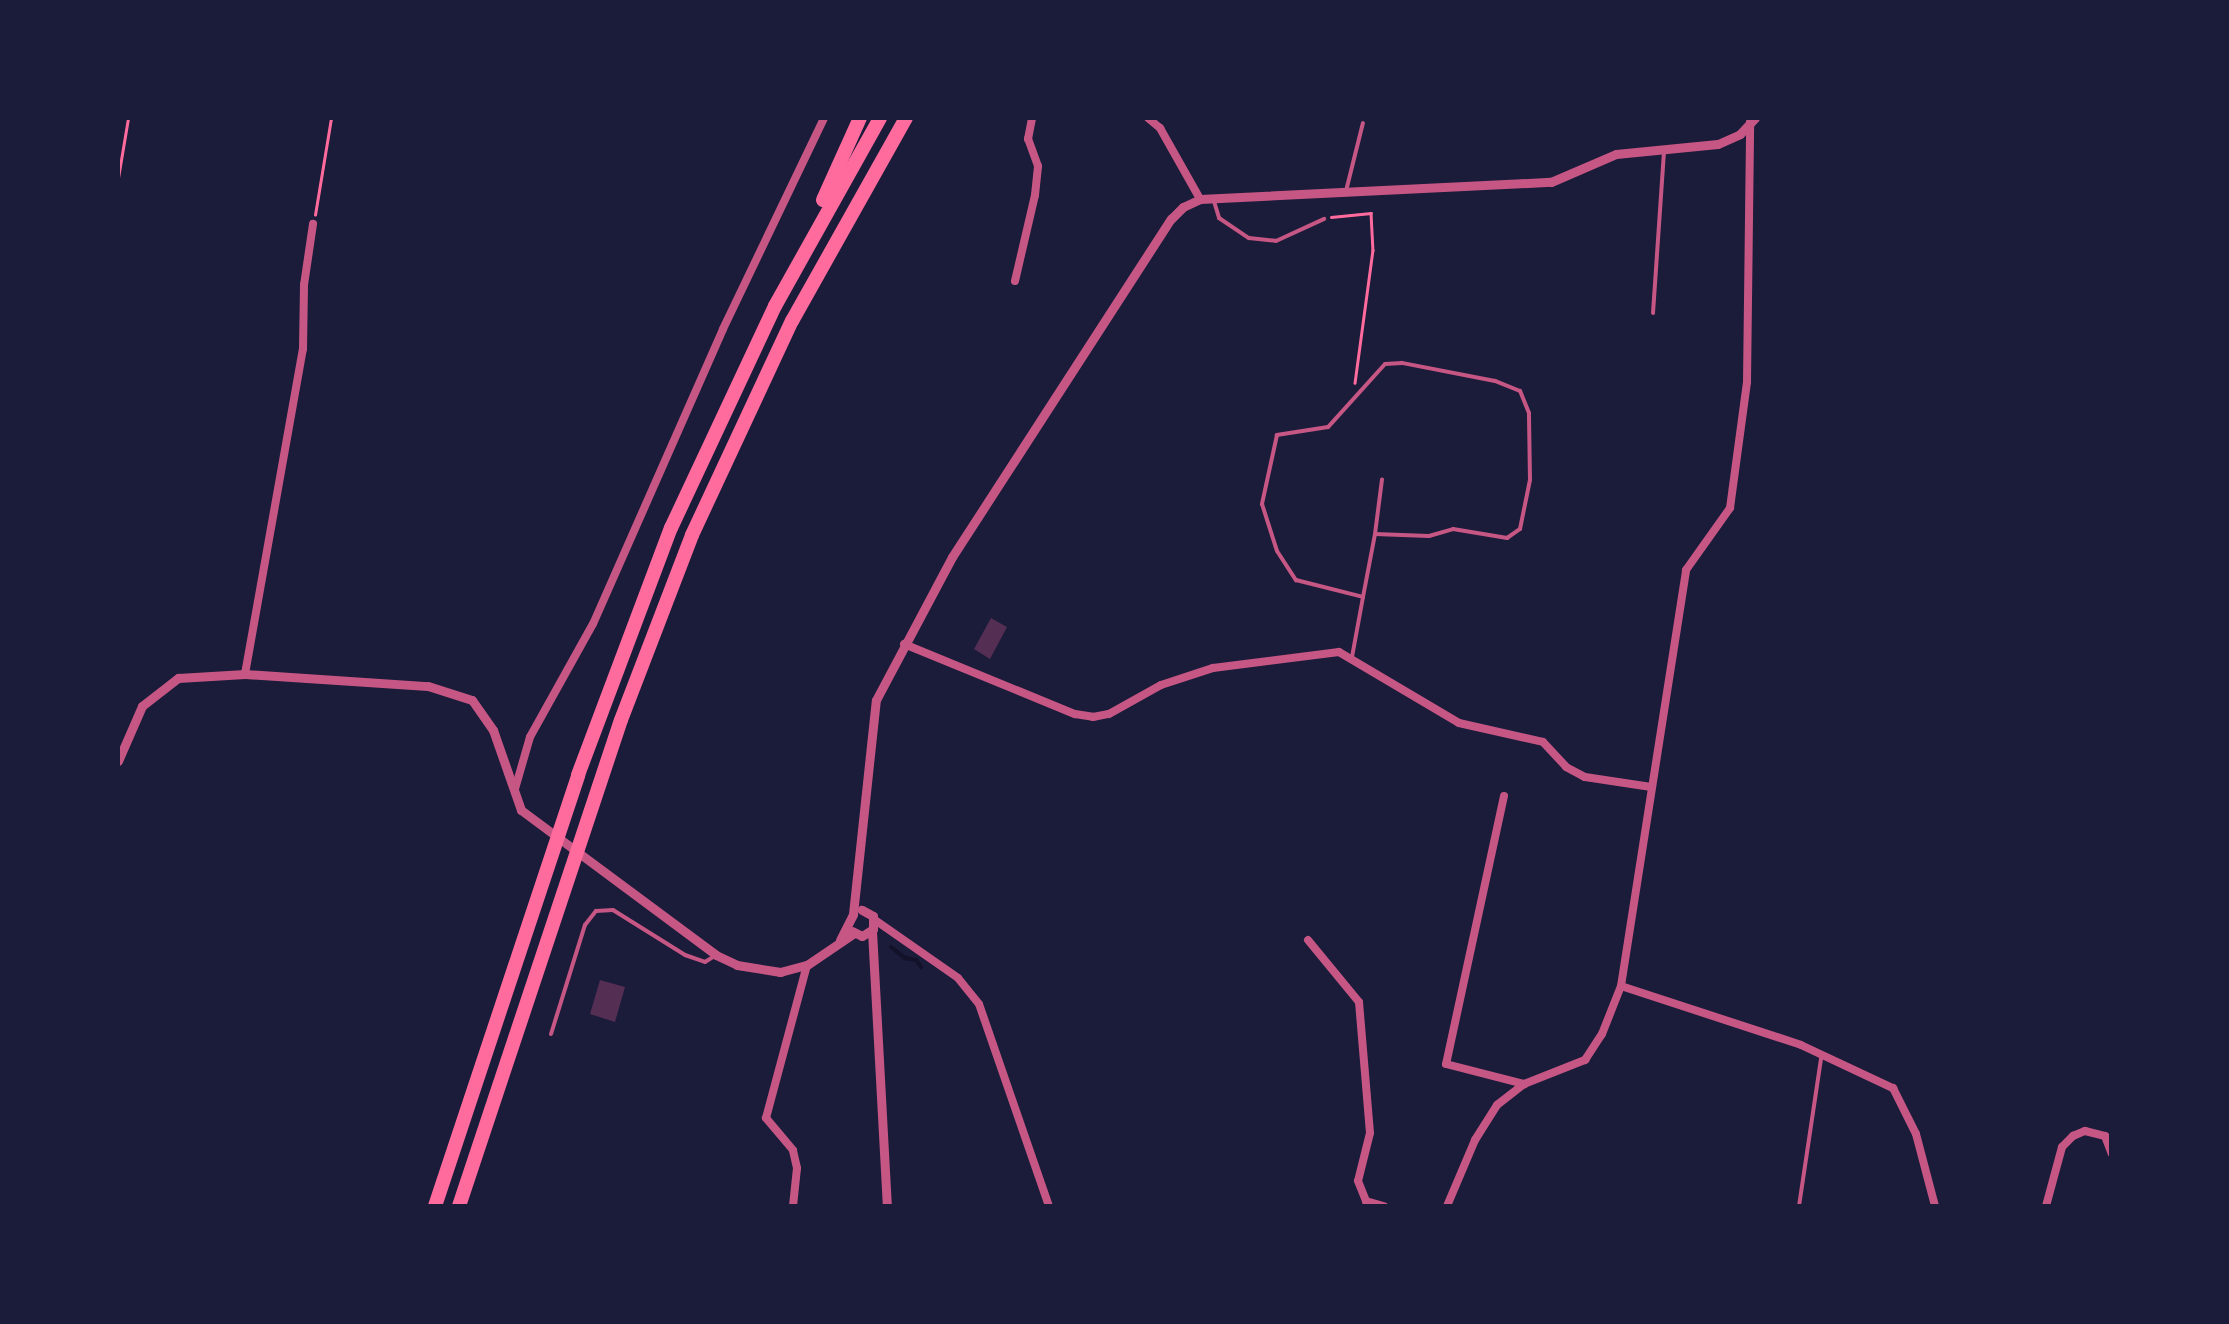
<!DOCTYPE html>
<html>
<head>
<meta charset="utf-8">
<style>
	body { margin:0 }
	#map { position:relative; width:2229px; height:1324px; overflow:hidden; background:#1b1b3a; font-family:"Archivo Narrow",sans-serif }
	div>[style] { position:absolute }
	.stream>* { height:4px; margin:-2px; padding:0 2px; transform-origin:2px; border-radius:2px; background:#12122b }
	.building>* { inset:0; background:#542f53 }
	.path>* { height:2.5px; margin:-1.25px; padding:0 1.25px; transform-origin:1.25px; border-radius:1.25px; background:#ff6b9d }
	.service>* { height:4px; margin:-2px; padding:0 2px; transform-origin:2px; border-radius:2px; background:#c65784 }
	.minor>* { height:8px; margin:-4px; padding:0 4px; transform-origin:4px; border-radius:4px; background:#c65784 }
	.tertiary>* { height:9px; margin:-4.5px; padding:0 4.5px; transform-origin:4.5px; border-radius:4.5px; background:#c65784 }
	.motorway>* { height:14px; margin:-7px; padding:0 7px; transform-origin:7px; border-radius:7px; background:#ff6b9d }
	span { translate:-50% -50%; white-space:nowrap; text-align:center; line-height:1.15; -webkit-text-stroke:10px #1b1b3a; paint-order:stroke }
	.frame { position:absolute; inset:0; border:120px solid #1b1b3a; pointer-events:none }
</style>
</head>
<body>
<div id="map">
	<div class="stream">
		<div style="left:891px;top:947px;width:18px;rotate:38deg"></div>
		<div style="left:905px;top:958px;width:11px;rotate:10deg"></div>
		<div style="left:916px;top:960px;width:9px;rotate:54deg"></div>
	</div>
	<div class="building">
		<div style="clip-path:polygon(991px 618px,1007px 627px,990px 659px,974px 649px)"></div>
		<div style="clip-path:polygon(600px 980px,625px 987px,615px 1022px,590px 1014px)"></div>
	</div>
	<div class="path">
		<div style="left:118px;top:178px;width:61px;rotate:-80.5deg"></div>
		<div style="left:315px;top:215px;width:98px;rotate:-80.6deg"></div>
		<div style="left:1331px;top:217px;width:40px;rotate:-5.7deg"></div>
		<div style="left:1371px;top:213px;width:37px;rotate:87deg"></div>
		<div style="left:1373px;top:250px;width:134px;rotate:97.7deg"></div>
	</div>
	<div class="service">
		<div style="left:1346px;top:191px;width:70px;rotate:-76deg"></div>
		<div style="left:1213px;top:198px;width:21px;rotate:73deg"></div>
		<div style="left:1219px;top:218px;width:36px;rotate:34deg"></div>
		<div style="left:1249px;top:238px;width:27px;rotate:6deg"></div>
		<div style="left:1276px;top:241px;width:53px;rotate:-24.6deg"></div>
		<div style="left:1653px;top:313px;width:163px;rotate:-86.1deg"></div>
		<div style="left:1375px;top:534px;width:55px;rotate:-82.7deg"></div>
		<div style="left:1352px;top:657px;width:61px;rotate:-79.6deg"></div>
		<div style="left:1363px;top:597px;width:64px;rotate:-79.2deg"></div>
		<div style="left:1375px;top:534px;width:54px;rotate:2.1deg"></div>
		<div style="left:1429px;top:536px;width:25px;rotate:-16deg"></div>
		<div style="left:1453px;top:529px;width:55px;rotate:9.5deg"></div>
		<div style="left:1507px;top:538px;width:16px;rotate:-35deg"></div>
		<div style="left:1520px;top:529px;width:50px;rotate:-78.5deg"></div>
		<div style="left:1530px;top:480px;width:67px;rotate:-90.9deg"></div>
		<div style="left:1529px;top:413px;width:24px;rotate:-112deg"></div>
		<div style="left:1520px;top:391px;width:27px;rotate:-158deg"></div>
		<div style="left:1495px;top:381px;width:95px;rotate:-169deg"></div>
		<div style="left:1402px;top:363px;width:17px;rotate:177deg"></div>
		<div style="left:1385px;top:364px;width:85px;rotate:132.1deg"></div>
		<div style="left:1328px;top:427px;width:52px;rotate:171.1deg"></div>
		<div style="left:1277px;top:435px;width:71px;rotate:102.3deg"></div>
		<div style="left:1262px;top:504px;width:49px;rotate:72.3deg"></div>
		<div style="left:1277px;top:551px;width:35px;rotate:57deg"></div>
		<div style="left:1296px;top:580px;width:69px;rotate:14.2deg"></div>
		<div style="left:551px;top:1034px;width:114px;rotate:-72.7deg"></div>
		<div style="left:585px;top:925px;width:18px;rotate:-52deg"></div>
		<div style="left:596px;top:911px;width:17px;rotate:-3deg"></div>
		<div style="left:613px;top:910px;width:85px;rotate:32deg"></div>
		<div style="left:685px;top:955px;width:21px;rotate:19deg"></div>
		<div style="left:705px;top:962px;width:13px;rotate:-32deg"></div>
		<div style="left:1799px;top:1206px;width:150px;rotate:-81.5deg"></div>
	</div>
	<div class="minor">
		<div style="left:1148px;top:118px;width:16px;rotate:40deg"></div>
		<div style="left:1160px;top:128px;width:81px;rotate:60.6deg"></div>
		<div style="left:1015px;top:281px;width:88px;rotate:-76.9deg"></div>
		<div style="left:1035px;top:195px;width:29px;rotate:-84deg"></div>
		<div style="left:1038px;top:166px;width:29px;rotate:-110deg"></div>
		<div style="left:1028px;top:139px;width:21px;rotate:-79deg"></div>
		<div style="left:904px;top:644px;width:185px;rotate:22.3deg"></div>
		<div style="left:1075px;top:714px;width:18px;rotate:9deg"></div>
		<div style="left:1093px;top:717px;width:16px;rotate:-11deg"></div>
		<div style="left:1109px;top:714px;width:60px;rotate:-29.1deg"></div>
		<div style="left:1161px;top:685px;width:55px;rotate:-18.1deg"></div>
		<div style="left:1213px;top:668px;width:127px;rotate:-7.2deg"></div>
		<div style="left:1339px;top:652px;width:139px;rotate:30.6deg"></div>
		<div style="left:1459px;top:723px;width:86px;rotate:12.7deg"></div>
		<div style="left:1543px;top:742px;width:34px;rotate:47deg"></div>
		<div style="left:1566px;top:767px;width:21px;rotate:28deg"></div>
		<div style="left:1585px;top:777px;width:67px;rotate:8.6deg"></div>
		<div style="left:245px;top:674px;width:330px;rotate:-79.9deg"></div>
		<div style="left:303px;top:349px;width:64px;rotate:-89.1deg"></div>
		<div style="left:304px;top:285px;width:62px;rotate:-81.6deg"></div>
		<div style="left:515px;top:789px;width:54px;rotate:-73.9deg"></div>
		<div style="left:530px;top:737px;width:129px;rotate:-60.9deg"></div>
		<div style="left:593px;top:624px;width:322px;rotate:-66.2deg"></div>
		<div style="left:723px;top:329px;width:234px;rotate:-64.4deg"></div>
		<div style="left:1504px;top:796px;width:274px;rotate:102.2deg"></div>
		<div style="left:1446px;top:1064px;width:81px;rotate:14.4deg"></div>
		<div style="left:875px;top:920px;width:101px;rotate:34.9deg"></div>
		<div style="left:958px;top:978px;width:33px;rotate:51deg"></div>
		<div style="left:979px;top:1004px;width:214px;rotate:70.9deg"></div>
		<div style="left:1308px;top:940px;width:80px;rotate:50.6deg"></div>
		<div style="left:1359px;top:1002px;width:131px;rotate:85.2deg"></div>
		<div style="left:1370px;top:1133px;width:49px;rotate:104deg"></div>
		<div style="left:1358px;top:1181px;width:22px;rotate:68deg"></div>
		<div style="left:1366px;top:1201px;width:19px;rotate:16deg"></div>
		<div style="left:1621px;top:986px;width:189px;rotate:18.1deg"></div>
		<div style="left:1801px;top:1045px;width:102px;rotate:25.1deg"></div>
		<div style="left:1893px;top:1088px;width:51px;rotate:63.4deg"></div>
		<div style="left:1916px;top:1134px;width:74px;rotate:75.2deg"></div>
		<div style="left:793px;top:1206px;width:38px;rotate:-84deg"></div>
		<div style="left:797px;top:1168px;width:18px;rotate:-103deg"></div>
		<div style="left:793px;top:1150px;width:42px;rotate:-130.2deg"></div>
		<div style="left:766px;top:1118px;width:158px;rotate:-75deg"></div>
		<div style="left:1447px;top:1206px;width:72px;rotate:-67deg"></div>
		<div style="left:1475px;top:1140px;width:41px;rotate:-57.8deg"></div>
		<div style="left:1497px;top:1105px;width:34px;rotate:-38deg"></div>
		<div style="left:1524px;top:1084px;width:66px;rotate:-21.5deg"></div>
		<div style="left:1585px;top:1060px;width:31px;rotate:-57deg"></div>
		<div style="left:1602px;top:1034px;width:52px;rotate:-68.4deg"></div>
		<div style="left:1621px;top:986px;width:421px;rotate:-81.1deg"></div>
		<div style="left:1686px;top:570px;width:76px;rotate:-54.6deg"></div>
		<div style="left:1730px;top:508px;width:127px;rotate:-82.3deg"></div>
		<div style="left:1747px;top:382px;width:262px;rotate:-89.3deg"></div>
		<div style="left:2046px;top:1206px;width:61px;rotate:-74.8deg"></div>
		<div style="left:2062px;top:1147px;width:16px;rotate:-45deg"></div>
		<div style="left:2073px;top:1136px;width:13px;rotate:-23deg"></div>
		<div style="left:2085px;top:1131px;width:21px;rotate:14deg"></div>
		<div style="left:2105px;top:1136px;width:19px;rotate:69deg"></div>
	</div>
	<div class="tertiary">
		<div style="left:118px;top:761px;width:60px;rotate:-66.4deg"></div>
		<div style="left:142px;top:706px;width:46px;rotate:-37.9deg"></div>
		<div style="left:178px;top:678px;width:67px;rotate:-3.4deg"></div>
		<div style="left:245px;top:674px;width:183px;rotate:3.8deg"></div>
		<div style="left:428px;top:686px;width:46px;rotate:17.7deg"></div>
		<div style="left:472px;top:700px;width:37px;rotate:55deg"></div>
		<div style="left:493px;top:730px;width:85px;rotate:70.7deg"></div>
		<div style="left:521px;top:810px;width:243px;rotate:36.6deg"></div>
		<div style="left:716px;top:955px;width:23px;rotate:25deg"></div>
		<div style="left:737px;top:965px;width:44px;rotate:9.2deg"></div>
		<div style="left:780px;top:972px;width:28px;rotate:-15deg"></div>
		<div style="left:807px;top:965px;width:57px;rotate:-34.2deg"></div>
		<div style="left:852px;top:931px;width:11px;rotate:27deg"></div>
		<div style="left:862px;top:936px;width:13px;rotate:-32deg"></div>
		<div style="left:873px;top:929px;width:13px;rotate:-90deg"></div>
		<div style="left:873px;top:916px;width:13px;rotate:-151deg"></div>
		<div style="left:872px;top:931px;width:275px;rotate:86.9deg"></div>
		<div style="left:840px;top:940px;width:29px;rotate:-63deg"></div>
		<div style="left:853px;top:914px;width:215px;rotate:-83.9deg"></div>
		<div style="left:876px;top:700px;width:162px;rotate:-62deg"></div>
		<div style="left:952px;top:557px;width:403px;rotate:-57.1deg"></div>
		<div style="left:1171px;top:219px;width:17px;rotate:-45deg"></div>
		<div style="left:1183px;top:207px;width:19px;rotate:-25deg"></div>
		<div style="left:1200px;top:199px;width:351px;rotate:-2.8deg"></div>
		<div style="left:1551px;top:182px;width:71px;rotate:-23.3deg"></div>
		<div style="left:1616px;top:154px;width:102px;rotate:-5.6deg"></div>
		<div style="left:1718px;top:144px;width:24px;rotate:-24deg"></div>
		<div style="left:1740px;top:134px;width:22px;rotate:-47deg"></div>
	</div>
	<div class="motorway">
		<div style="left:823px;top:200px;width:90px;rotate:-65.7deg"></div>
		<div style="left:435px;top:1206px;width:454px;rotate:-71.6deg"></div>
		<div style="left:578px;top:775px;width:264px;rotate:-69.4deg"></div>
		<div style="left:671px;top:528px;width:245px;rotate:-64.9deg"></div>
		<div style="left:775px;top:306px;width:215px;rotate:-60.8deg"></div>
		<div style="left:459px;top:1206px;width:512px;rotate:-71.57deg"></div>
		<div style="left:621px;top:720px;width:198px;rotate:-69deg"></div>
		<div style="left:692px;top:535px;width:236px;rotate:-65deg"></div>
		<div style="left:792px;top:321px;width:233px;rotate:-60.7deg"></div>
	</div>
	<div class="frame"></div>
</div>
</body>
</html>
